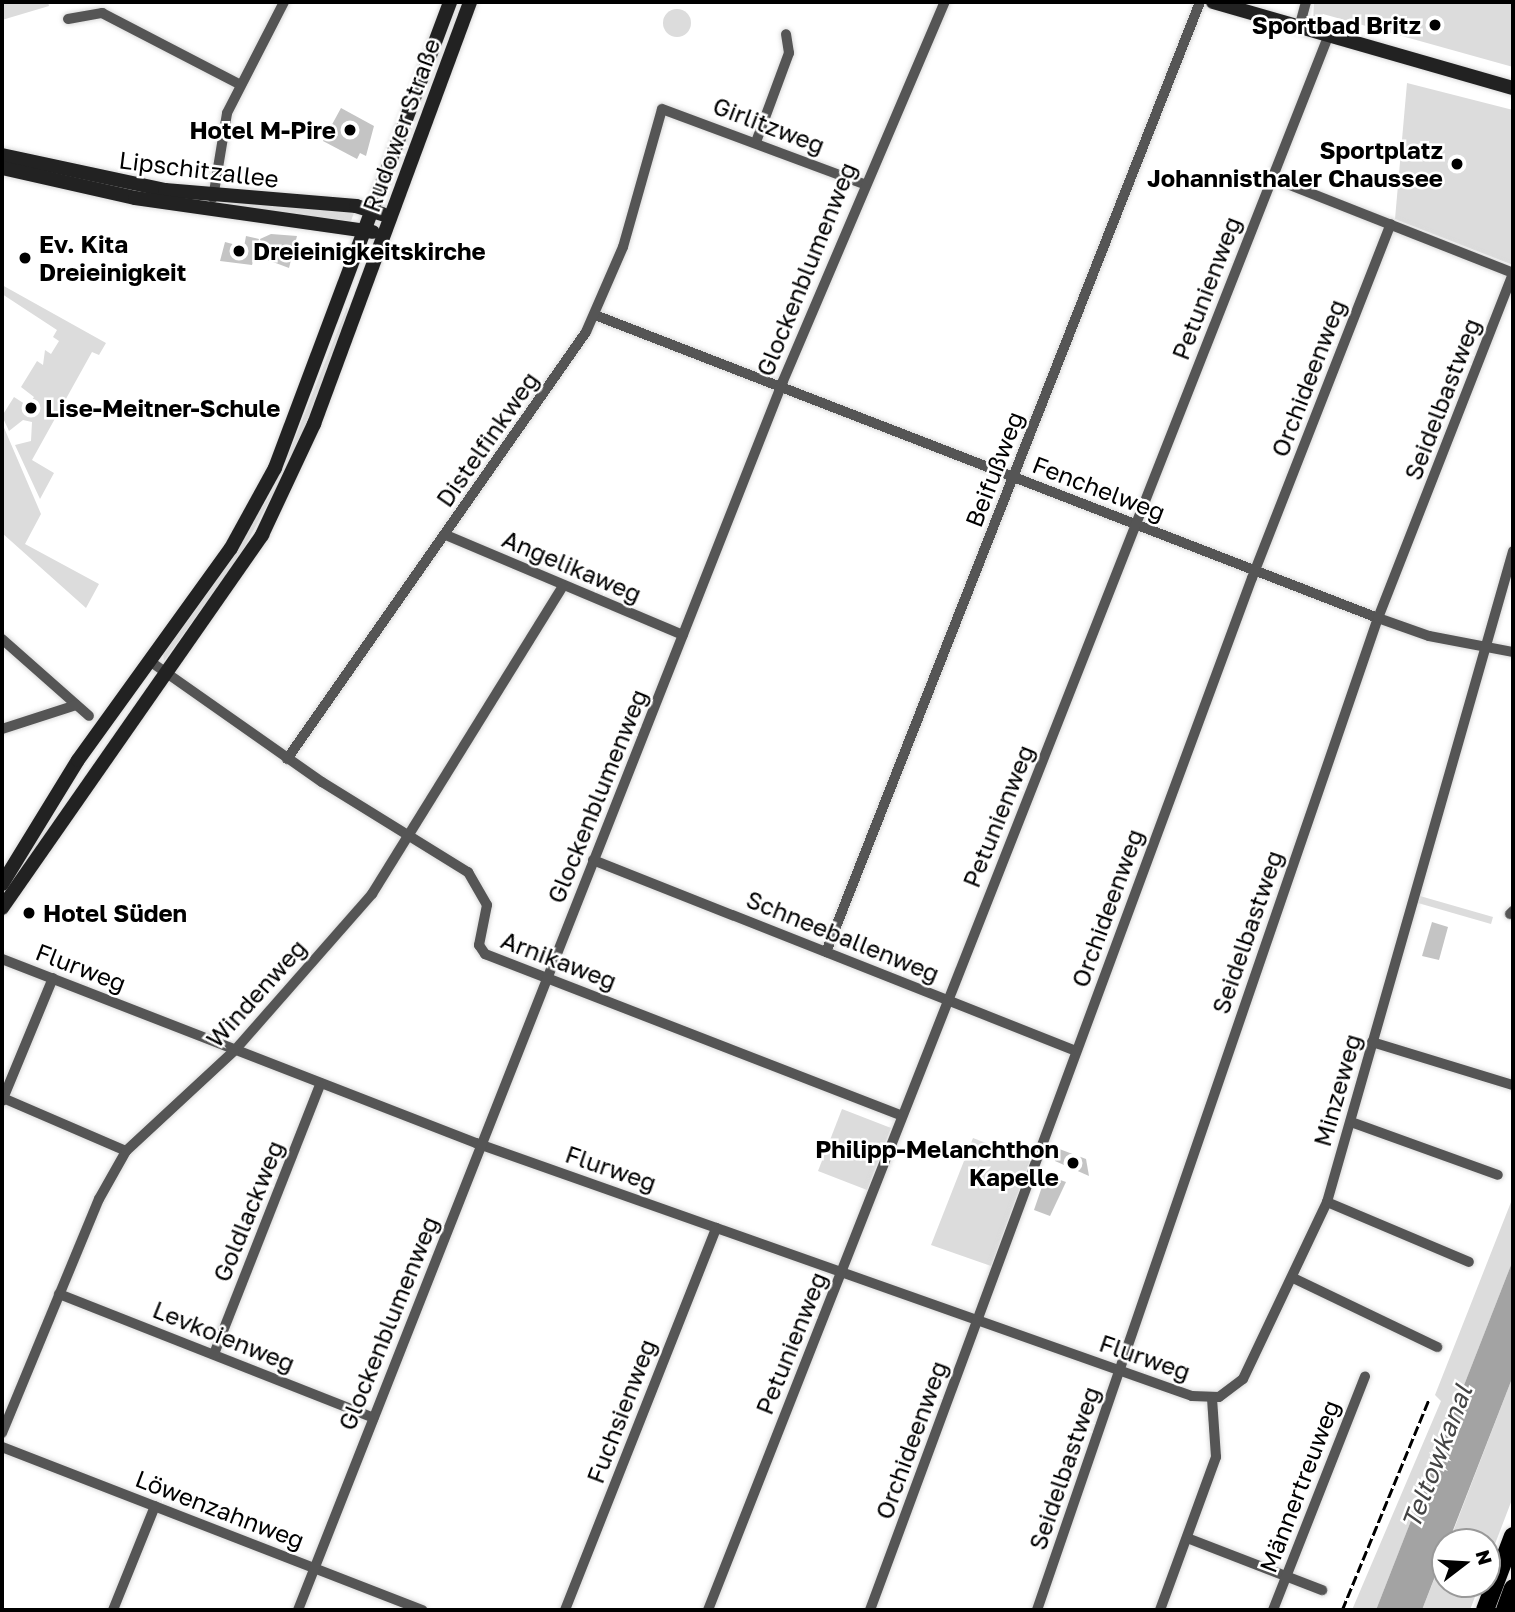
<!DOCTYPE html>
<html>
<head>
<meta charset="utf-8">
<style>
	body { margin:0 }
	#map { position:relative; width:1515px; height:1612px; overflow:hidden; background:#fff; font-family:"Golos Text",sans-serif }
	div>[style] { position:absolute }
	.green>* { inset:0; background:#dcdcdc }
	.round { border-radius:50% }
	.water>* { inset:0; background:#a3a3a3 }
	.building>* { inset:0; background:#c4c4c4 }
	.roads { filter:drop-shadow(0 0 2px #dbdbdb) drop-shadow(0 0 2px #dbdbdb) }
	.street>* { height:10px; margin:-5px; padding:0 5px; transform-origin:5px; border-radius:5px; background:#555 }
	.secondary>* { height:14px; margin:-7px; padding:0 7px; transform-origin:7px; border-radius:7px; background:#222 }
	.highway>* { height:18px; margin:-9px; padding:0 9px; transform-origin:9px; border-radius:9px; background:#000 }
	.rail>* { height:2.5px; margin-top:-1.25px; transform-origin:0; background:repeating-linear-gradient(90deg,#000 0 10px,transparent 0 13.5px) }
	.dots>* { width:19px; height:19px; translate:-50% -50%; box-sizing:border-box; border:4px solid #fff; border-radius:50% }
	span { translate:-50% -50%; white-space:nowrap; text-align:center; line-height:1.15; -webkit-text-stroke:5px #fff; paint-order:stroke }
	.poi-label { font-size:24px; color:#000; font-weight:700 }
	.right { translate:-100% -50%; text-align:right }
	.left { translate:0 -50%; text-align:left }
	.street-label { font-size:24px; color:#000 }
	.water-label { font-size:26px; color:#444; font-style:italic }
	.frame { position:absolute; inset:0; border:4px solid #000; pointer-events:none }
	.north { position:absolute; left:1431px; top:1528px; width:70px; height:70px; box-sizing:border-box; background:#fff; border:2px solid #999; border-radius:50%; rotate:73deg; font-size:19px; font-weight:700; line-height:28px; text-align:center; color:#000 }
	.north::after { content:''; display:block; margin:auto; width:24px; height:32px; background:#000; clip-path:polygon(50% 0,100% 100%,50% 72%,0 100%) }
</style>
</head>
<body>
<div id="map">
	<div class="green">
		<div style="clip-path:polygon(2px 2px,48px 2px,49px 6px,2px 20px)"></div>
		<div style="clip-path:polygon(1314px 2px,1513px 2px,1513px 67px,1323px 14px,1320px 23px,1313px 22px)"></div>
		<div class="round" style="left:663px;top:9px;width:28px;height:28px"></div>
		<div style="clip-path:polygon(1407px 83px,1513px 110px,1513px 265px,1395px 219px)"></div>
		<div style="clip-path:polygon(230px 202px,355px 210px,351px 221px,229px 207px)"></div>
		<div style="clip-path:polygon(2px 285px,106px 343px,99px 355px,92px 352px,32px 460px,54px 473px,40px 499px,15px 445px,31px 441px,32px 422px,23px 420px,9px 431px,2px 416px,14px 397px,28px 406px,34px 397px,21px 387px,37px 361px,43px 365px,45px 350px,51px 354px,59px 341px,53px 337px,57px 330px,2px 294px)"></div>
		<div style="clip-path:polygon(347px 307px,348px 314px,293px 458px,288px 456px)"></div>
		<div style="clip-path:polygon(2px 423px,41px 514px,25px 544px,99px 584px,86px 608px,2px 533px)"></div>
		<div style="clip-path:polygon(281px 479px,239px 557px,164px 661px,163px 654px)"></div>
		<div style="clip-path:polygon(1420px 896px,1493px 917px,1491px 924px,1418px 903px)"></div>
		<div style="clip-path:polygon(842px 1109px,891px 1128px,867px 1190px,818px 1171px)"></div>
		<div style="clip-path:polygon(973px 1138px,1030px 1160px,991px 1266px,931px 1245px)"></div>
		<div style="clip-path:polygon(1513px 1197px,1513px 1260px,1376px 1610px,1352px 1610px,1441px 1401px,1435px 1395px)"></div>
		<div style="clip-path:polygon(1513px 1376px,1513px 1497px,1487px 1565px,1487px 1542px,1449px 1542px)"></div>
		<div style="clip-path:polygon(1445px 1552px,1445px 1584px,1480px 1584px,1470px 1610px,1422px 1610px)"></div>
	</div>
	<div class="water">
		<div style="clip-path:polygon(1513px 1260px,1513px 1376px,1422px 1610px,1376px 1610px)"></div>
	</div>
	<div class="building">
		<div style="clip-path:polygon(341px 108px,374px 126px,366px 156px,360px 153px,357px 159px,323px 141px)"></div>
		<div style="clip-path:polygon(271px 234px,297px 236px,289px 268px,265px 259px,260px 239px)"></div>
		<div style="clip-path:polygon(246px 236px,259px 239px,252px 265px,220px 261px,225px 242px,244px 247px)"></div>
		<div style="clip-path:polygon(1432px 922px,1448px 927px,1439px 960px,1422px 956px)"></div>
		<div style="clip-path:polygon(1054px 1147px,1086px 1159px,1089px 1176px,1055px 1161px)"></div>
		<div style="clip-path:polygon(1046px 1175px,1066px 1182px,1050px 1216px,1034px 1210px)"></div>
	</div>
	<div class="roads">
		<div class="street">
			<div style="left:68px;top:19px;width:35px;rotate:-10deg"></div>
			<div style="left:102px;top:13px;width:154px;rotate:27.4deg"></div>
			<div style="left:1299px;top:28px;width:27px;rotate:-75deg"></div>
			<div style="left:756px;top:142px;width:95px;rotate:-69.7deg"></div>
			<div style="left:789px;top:53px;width:19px;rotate:-99deg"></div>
			<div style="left:1272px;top:178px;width:259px;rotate:21.5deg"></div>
			<div style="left:213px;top:198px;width:86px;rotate:-80.6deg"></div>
			<div style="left:227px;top:113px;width:125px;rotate:-62.8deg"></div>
			<div style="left:595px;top:315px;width:840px;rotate:21.16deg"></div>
			<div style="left:1378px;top:618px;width:54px;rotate:19.4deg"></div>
			<div style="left:1429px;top:636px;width:86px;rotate:10.8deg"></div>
			<div style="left:446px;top:535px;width:257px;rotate:22.9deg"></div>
			<div style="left:2px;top:639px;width:116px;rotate:41.5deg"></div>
			<div style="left:151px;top:662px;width:209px;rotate:35.1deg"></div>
			<div style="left:322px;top:782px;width:172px;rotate:31.7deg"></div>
			<div style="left:468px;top:872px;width:38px;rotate:60deg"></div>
			<div style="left:487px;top:905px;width:41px;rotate:101.3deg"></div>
			<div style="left:479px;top:945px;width:11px;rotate:56deg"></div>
			<div style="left:485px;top:954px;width:447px;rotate:21.2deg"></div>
			<div style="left:2px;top:729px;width:78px;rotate:-18deg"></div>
			<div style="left:287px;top:759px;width:521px;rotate:-55deg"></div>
			<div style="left:586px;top:332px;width:93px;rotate:-66.5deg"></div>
			<div style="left:623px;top:247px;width:143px;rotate:-74.2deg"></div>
			<div style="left:662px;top:109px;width:215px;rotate:20.4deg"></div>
			<div style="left:593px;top:860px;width:519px;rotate:21.58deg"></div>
			<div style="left:1510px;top:914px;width:4px;rotate:-45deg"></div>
			<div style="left:826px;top:952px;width:1021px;rotate:-68.51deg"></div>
			<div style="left:2px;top:959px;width:508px;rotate:21.22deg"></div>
			<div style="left:476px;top:1143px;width:759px;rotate:19.46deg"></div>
			<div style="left:1192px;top:1396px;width:27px;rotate:2deg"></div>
			<div style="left:1219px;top:1397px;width:30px;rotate:-37deg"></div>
			<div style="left:1243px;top:1379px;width:196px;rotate:-64.6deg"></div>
			<div style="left:1327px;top:1202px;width:677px;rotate:-74.05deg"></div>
			<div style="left:1372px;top:1042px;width:147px;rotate:17deg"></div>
			<div style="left:3px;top:1098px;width:134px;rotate:23.3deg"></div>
			<div style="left:2px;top:1101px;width:133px;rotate:-67.5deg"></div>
			<div style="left:1351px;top:1122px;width:156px;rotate:19.8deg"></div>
			<div style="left:1327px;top:1202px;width:154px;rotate:22.9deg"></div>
			<div style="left:1293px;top:1278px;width:160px;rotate:25.6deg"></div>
			<div style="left:59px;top:1294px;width:338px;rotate:21.5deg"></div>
			<div style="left:214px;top:1354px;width:291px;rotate:-68.5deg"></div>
			<div style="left:2px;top:1433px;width:253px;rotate:-67.5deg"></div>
			<div style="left:99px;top:1199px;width:55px;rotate:-60.6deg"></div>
			<div style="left:126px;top:1151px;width:149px;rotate:-42.8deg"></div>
			<div style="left:235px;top:1050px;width:208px;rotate:-48.7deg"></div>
			<div style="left:372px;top:894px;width:362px;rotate:-58.2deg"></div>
			<div style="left:2px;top:1447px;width:451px;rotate:21.2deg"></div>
			<div style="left:1187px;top:1538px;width:145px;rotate:21.1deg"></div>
			<div style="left:113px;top:1610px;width:112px;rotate:-68deg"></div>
			<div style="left:298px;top:1610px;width:1321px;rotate:-68.46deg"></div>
			<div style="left:783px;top:381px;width:412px;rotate:-66.9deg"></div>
			<div style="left:565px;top:1610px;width:411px;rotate:-68.4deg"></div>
			<div style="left:708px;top:1610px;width:1691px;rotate:-68.49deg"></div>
			<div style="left:870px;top:1610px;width:1100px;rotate:-69.69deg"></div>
			<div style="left:1252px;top:578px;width:380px;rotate:-68.6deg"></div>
			<div style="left:1037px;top:1610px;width:1049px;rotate:-71.03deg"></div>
			<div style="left:1378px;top:618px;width:370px;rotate:-68.6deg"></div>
			<div style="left:1160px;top:1610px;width:163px;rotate:-69.9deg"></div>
			<div style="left:1216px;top:1457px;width:59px;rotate:-93.9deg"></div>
			<div style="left:1273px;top:1610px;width:251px;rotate:-68.5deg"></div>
		</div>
		<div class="secondary">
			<div style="left:1213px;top:2px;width:312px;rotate:16deg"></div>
			<div style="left:2px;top:155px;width:167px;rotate:12.1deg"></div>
			<div style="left:165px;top:190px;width:192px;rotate:4.8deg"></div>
			<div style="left:356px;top:206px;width:28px;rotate:17deg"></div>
			<div style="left:2px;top:168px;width:136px;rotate:12.7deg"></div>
			<div style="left:135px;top:198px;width:240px;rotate:8.1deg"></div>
			<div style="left:2px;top:884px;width:145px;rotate:-58.5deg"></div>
			<div style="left:78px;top:760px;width:261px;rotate:-54.2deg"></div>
			<div style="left:231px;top:548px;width:91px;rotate:-61.2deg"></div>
			<div style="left:275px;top:468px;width:498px;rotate:-69.4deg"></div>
			<div style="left:2px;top:908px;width:455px;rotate:-55.1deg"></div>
			<div style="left:262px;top:535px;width:123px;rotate:-64.9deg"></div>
			<div style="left:314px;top:424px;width:450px;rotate:-69.7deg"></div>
		</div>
		<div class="highway">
			<div style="left:1485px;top:1610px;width:79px;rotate:-69.3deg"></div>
			<div style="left:1505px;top:1610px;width:23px;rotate:-70deg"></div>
		</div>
	</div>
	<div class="rail">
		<div style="left:1342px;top:1610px;width:228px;rotate:-67.6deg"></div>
	</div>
	<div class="dots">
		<div style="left:1435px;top:25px;background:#000"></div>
		<div style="left:350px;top:130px;background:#000"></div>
		<div style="left:1457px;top:164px;background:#000"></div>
		<div style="left:239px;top:251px;background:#000"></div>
		<div style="left:25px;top:258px;background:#000"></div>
		<div style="left:31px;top:408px;background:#000"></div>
		<div style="left:29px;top:913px;background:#000"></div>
		<div style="left:1073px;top:1163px;background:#000"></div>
	</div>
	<div class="poi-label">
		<span class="right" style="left:1421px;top:25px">Sportbad Britz</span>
		<span class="right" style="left:336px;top:130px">Hotel M-Pire</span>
		<span class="right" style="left:1443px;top:164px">Sportplatz<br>Johannisthaler Chaussee</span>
		<span class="left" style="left:39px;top:258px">Ev. Kita<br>Dreieinigkeit</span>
		<span class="left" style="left:253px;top:251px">Dreieinigkeitskirche</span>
		<span class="left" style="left:45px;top:408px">Lise-Meitner-Schule</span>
		<span class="left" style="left:43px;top:913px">Hotel Süden</span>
		<span class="right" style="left:1059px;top:1163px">Philipp-Melanchthon<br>Kapelle</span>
	</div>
	<div class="street-label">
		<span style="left:401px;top:125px;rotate:-70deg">Rudower Straße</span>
		<span style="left:769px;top:125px;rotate:21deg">Girlitzweg</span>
		<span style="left:199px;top:169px;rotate:7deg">Lipschitzallee</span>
		<span style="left:806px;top:269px;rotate:-68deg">Glockenblumenweg</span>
		<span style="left:1206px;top:288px;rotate:-69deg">Petunienweg</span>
		<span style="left:1308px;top:378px;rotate:-69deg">Orchideenweg</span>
		<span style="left:1442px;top:399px;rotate:-69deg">Seidelbastweg</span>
		<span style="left:487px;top:439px;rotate:-55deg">Distelfinkweg</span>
		<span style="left:994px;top:469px;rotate:-69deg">Beifußweg</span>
		<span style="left:1099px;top:488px;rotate:21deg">Fenchelweg</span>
		<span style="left:572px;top:566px;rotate:23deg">Angelikaweg</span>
		<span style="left:597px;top:796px;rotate:-68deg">Glockenblumenweg</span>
		<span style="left:998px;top:816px;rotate:-68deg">Petunienweg</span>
		<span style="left:1107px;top:908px;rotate:-70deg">Orchideenweg</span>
		<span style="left:1247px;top:932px;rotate:-71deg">Seidelbastweg</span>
		<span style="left:843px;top:936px;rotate:22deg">Schneeballenweg</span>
		<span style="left:559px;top:960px;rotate:21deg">Arnikaweg</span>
		<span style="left:81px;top:967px;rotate:21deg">Flurweg</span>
		<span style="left:256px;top:993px;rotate:-48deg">Windenweg</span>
		<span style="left:1337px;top:1090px;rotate:-74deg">Minzeweg</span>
		<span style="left:611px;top:1168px;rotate:19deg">Flurweg</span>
		<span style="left:248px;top:1211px;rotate:-68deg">Goldlackweg</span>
		<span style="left:388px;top:1323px;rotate:-68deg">Glockenblumenweg</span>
		<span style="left:224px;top:1336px;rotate:22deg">Levkoienweg</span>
		<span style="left:791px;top:1343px;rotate:-68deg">Petunienweg</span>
		<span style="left:1145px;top:1357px;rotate:19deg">Flurweg</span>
		<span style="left:621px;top:1411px;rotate:-69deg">Fuchsienweg</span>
		<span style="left:911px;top:1440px;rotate:-70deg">Orchideenweg</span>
		<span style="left:1064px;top:1468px;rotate:-71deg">Seidelbastweg</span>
		<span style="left:1299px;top:1486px;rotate:-69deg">Männertreuweg</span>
		<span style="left:220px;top:1509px;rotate:21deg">Löwenzahnweg</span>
	</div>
	<div class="water-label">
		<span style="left:1437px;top:1457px;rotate:-69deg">Teltowkanal</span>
	</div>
	<div class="frame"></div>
	<div class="north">N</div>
</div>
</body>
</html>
